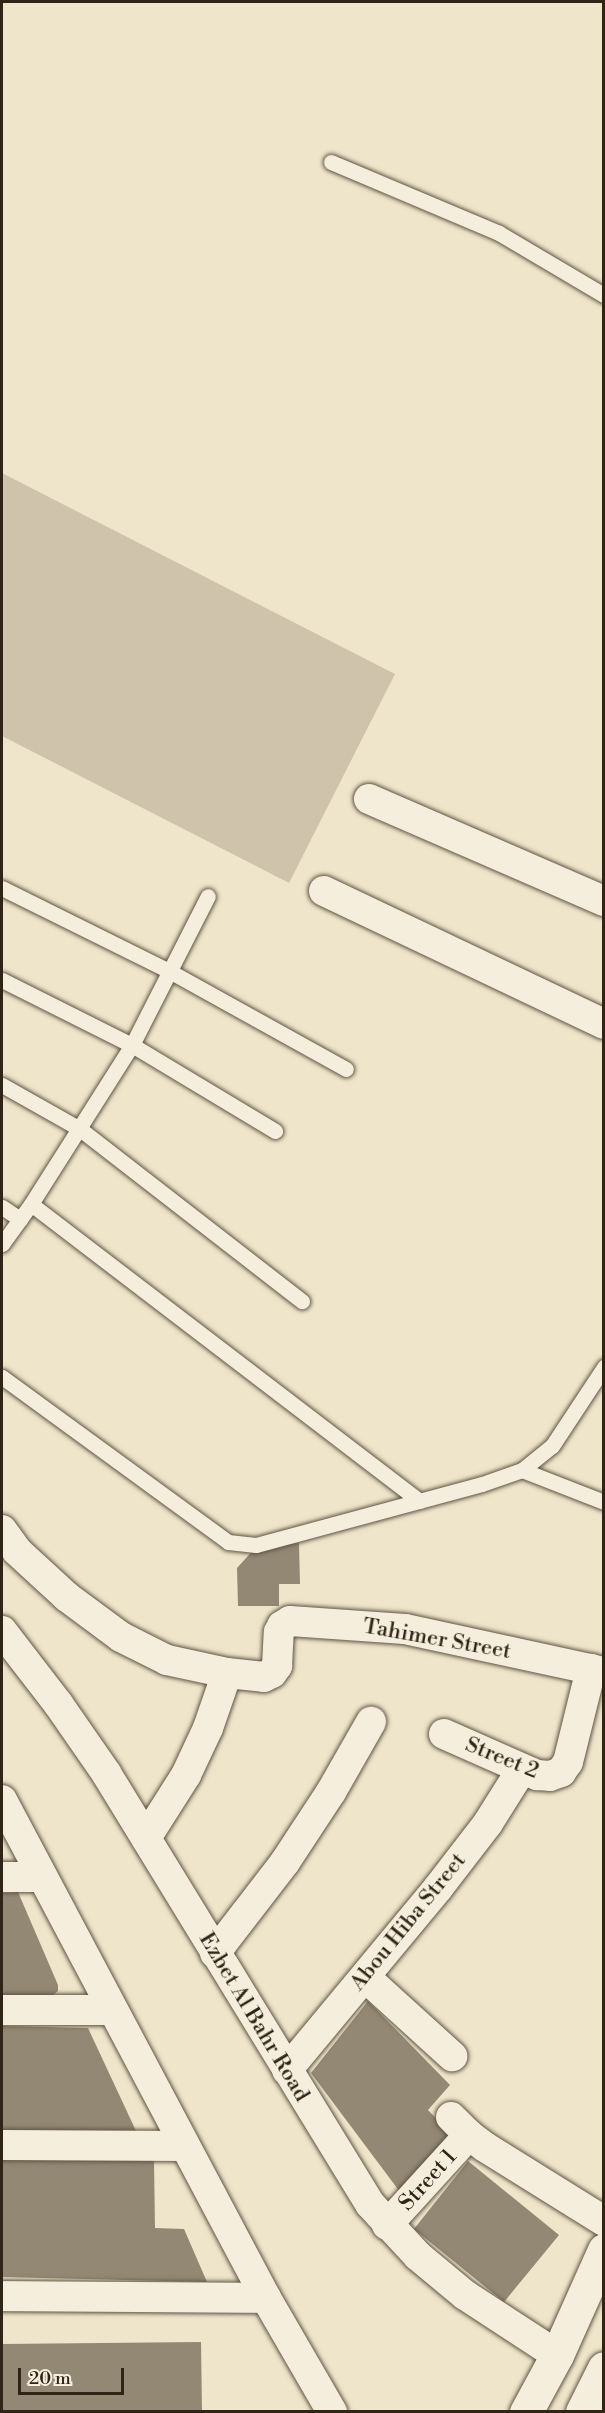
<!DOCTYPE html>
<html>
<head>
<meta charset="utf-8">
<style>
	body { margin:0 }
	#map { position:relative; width:605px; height:2413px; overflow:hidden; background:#efe5ca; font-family:"Libre Bodoni",serif }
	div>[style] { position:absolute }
	.green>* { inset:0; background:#cfc4ab }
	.building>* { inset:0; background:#938874 }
	.roads { filter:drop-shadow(0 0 2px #605443) drop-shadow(0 0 2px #605443) }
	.service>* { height:15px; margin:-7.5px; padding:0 7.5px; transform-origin:7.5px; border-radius:7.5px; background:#f5eedd }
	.minor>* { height:30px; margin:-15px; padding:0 15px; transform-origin:15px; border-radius:15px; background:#f5eedd }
	.secondary>* { height:33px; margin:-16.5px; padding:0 16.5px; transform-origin:16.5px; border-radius:16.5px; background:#f5eedd }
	span { translate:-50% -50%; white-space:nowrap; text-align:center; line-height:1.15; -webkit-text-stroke:5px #f5eedd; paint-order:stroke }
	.street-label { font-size:22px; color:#302416 }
	.frame { position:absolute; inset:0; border:3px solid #302416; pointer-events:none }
	.scale { position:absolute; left:18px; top:2368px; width:106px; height:27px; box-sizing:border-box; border:3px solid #302416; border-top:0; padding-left:8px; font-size:18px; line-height:21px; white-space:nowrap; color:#302416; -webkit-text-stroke:4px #f5eedd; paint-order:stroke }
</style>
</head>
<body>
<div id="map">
	<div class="green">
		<div style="clip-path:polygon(2px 473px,395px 674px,289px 883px,2px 736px)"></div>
	</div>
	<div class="building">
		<div style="clip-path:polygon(299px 1543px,300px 1584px,279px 1584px,279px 1606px,238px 1606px,237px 1568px,256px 1547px)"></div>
		<div style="clip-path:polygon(18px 1892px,58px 1985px,58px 1991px,52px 1996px,2px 1997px,2px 1893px)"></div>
		<div style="clip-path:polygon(368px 2001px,450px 2085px,428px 2110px,454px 2137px,400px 2192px,311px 2073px)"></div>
		<div style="clip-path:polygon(2px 2026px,88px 2028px,137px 2133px,2px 2132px)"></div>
		<div style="clip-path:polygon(2px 2159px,154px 2160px,155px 2228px,184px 2229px,207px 2282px,2px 2277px)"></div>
		<div style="clip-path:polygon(468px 2161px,559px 2235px,504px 2302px,414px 2229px)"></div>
		<div style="clip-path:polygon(201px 2342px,202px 2412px,2px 2412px,2px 2344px)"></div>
	</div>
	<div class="roads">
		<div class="service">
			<div style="left:331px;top:162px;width:182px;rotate:22.9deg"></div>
			<div style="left:499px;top:233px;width:122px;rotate:30.6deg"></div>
			<div style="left:2px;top:888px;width:189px;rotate:26.4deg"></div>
			<div style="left:171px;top:972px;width:200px;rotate:29deg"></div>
			<div style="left:2px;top:980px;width:145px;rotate:26.6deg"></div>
			<div style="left:132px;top:1045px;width:167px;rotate:31deg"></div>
			<div style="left:2px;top:1085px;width:90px;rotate:29.4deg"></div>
			<div style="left:80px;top:1129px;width:281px;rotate:37.8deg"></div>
			<div style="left:31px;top:1204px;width:489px;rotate:37.4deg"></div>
			<div style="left:2px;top:1207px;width:22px;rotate:34deg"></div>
			<div style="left:2px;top:1244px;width:49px;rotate:-54.1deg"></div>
			<div style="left:31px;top:1204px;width:188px;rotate:-57.6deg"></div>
			<div style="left:132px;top:1045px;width:167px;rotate:-63deg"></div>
			<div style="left:2px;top:1377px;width:280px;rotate:36.1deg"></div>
			<div style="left:228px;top:1542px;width:28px;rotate:6deg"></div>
			<div style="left:256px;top:1545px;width:234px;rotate:-15.1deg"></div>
			<div style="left:482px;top:1484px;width:42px;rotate:-19.3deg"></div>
			<div style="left:522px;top:1470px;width:38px;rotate:-39deg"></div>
			<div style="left:552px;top:1446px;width:95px;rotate:-56.6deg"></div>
			<div style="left:522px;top:1470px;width:88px;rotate:21.3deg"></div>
		</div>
		<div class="minor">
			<div style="left:369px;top:799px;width:256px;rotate:23.5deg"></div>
			<div style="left:324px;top:891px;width:310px;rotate:25.4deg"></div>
			<div style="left:2px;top:1530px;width:26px;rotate:54deg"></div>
			<div style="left:17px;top:1551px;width:68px;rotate:42.6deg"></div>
			<div style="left:67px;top:1597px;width:67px;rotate:36.5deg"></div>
			<div style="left:121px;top:1637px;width:51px;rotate:26.6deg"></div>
			<div style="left:167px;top:1660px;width:61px;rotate:12.2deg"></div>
			<div style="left:227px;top:1673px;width:37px;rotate:6deg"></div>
			<div style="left:264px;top:1677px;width:9px;rotate:-27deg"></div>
			<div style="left:272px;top:1673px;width:9px;rotate:-54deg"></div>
			<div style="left:277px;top:1666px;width:34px;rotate:-87deg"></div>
			<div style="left:279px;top:1632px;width:7px;rotate:-63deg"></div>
			<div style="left:282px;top:1626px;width:9px;rotate:-32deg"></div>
			<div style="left:290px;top:1621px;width:115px;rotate:4deg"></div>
			<div style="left:405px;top:1629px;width:204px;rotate:12.2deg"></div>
			<div style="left:2px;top:1631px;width:93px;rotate:52.4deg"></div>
			<div style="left:59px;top:1705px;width:83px;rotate:55.3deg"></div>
			<div style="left:106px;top:1773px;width:505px;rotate:58.51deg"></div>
			<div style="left:370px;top:2204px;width:71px;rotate:47.3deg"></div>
			<div style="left:418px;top:2256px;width:61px;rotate:39.7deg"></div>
			<div style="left:465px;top:2295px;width:110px;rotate:33.1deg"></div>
			<div style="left:444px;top:1734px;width:102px;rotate:23.8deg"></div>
			<div style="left:537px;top:1775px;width:13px;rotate:4deg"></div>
			<div style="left:550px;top:1776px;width:12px;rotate:-20deg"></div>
			<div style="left:561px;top:1772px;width:12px;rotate:-55deg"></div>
			<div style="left:568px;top:1762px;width:96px;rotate:-76.1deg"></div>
			<div style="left:2px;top:1800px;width:564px;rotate:62.07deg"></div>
			<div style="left:266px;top:2298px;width:132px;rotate:59.9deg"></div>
			<div style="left:146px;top:1838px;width:75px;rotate:-57.6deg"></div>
			<div style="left:186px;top:1775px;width:52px;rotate:-64.9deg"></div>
			<div style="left:208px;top:1728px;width:58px;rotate:-70.9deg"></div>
			<div style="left:2px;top:1877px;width:40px"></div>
			<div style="left:215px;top:1953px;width:115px;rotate:-52.4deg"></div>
			<div style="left:285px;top:1862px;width:84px;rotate:-56.7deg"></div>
			<div style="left:331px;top:1792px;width:81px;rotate:-60.3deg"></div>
			<div style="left:365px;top:1977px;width:118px;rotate:42.2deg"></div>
			<div style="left:2px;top:2010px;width:111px"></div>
			<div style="left:287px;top:2070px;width:236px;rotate:-50.3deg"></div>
			<div style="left:438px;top:1888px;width:82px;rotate:-52.4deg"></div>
			<div style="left:488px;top:1823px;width:64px;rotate:-57.8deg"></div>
			<div style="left:451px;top:2117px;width:25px;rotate:45deg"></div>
			<div style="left:469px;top:2135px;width:20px;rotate:37deg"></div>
			<div style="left:485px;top:2147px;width:140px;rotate:31.9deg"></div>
			<div style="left:2px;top:2145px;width:183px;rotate:0.3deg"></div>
			<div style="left:387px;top:2225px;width:122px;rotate:-47.7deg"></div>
			<div style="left:2px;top:2296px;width:264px;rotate:0.4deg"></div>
		</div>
		<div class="secondary">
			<div style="left:526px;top:2412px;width:65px;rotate:-61.5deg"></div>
			<div style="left:557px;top:2355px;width:115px;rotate:-65.9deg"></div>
			<div style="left:582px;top:2412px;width:49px;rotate:-63.4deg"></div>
		</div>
	</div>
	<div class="street-label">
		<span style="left:437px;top:1639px;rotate:10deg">Tahimer Street</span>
		<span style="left:502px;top:1758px;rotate:22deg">Street 2</span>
		<span style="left:408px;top:1922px;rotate:-51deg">Abou Hiba Street</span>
		<span style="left:254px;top:2017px;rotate:59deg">Ezbet Al Bahr Road</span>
		<span style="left:428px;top:2180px;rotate:-48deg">Street 1</span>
	</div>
	<div class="frame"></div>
	<div class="scale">20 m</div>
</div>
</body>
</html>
